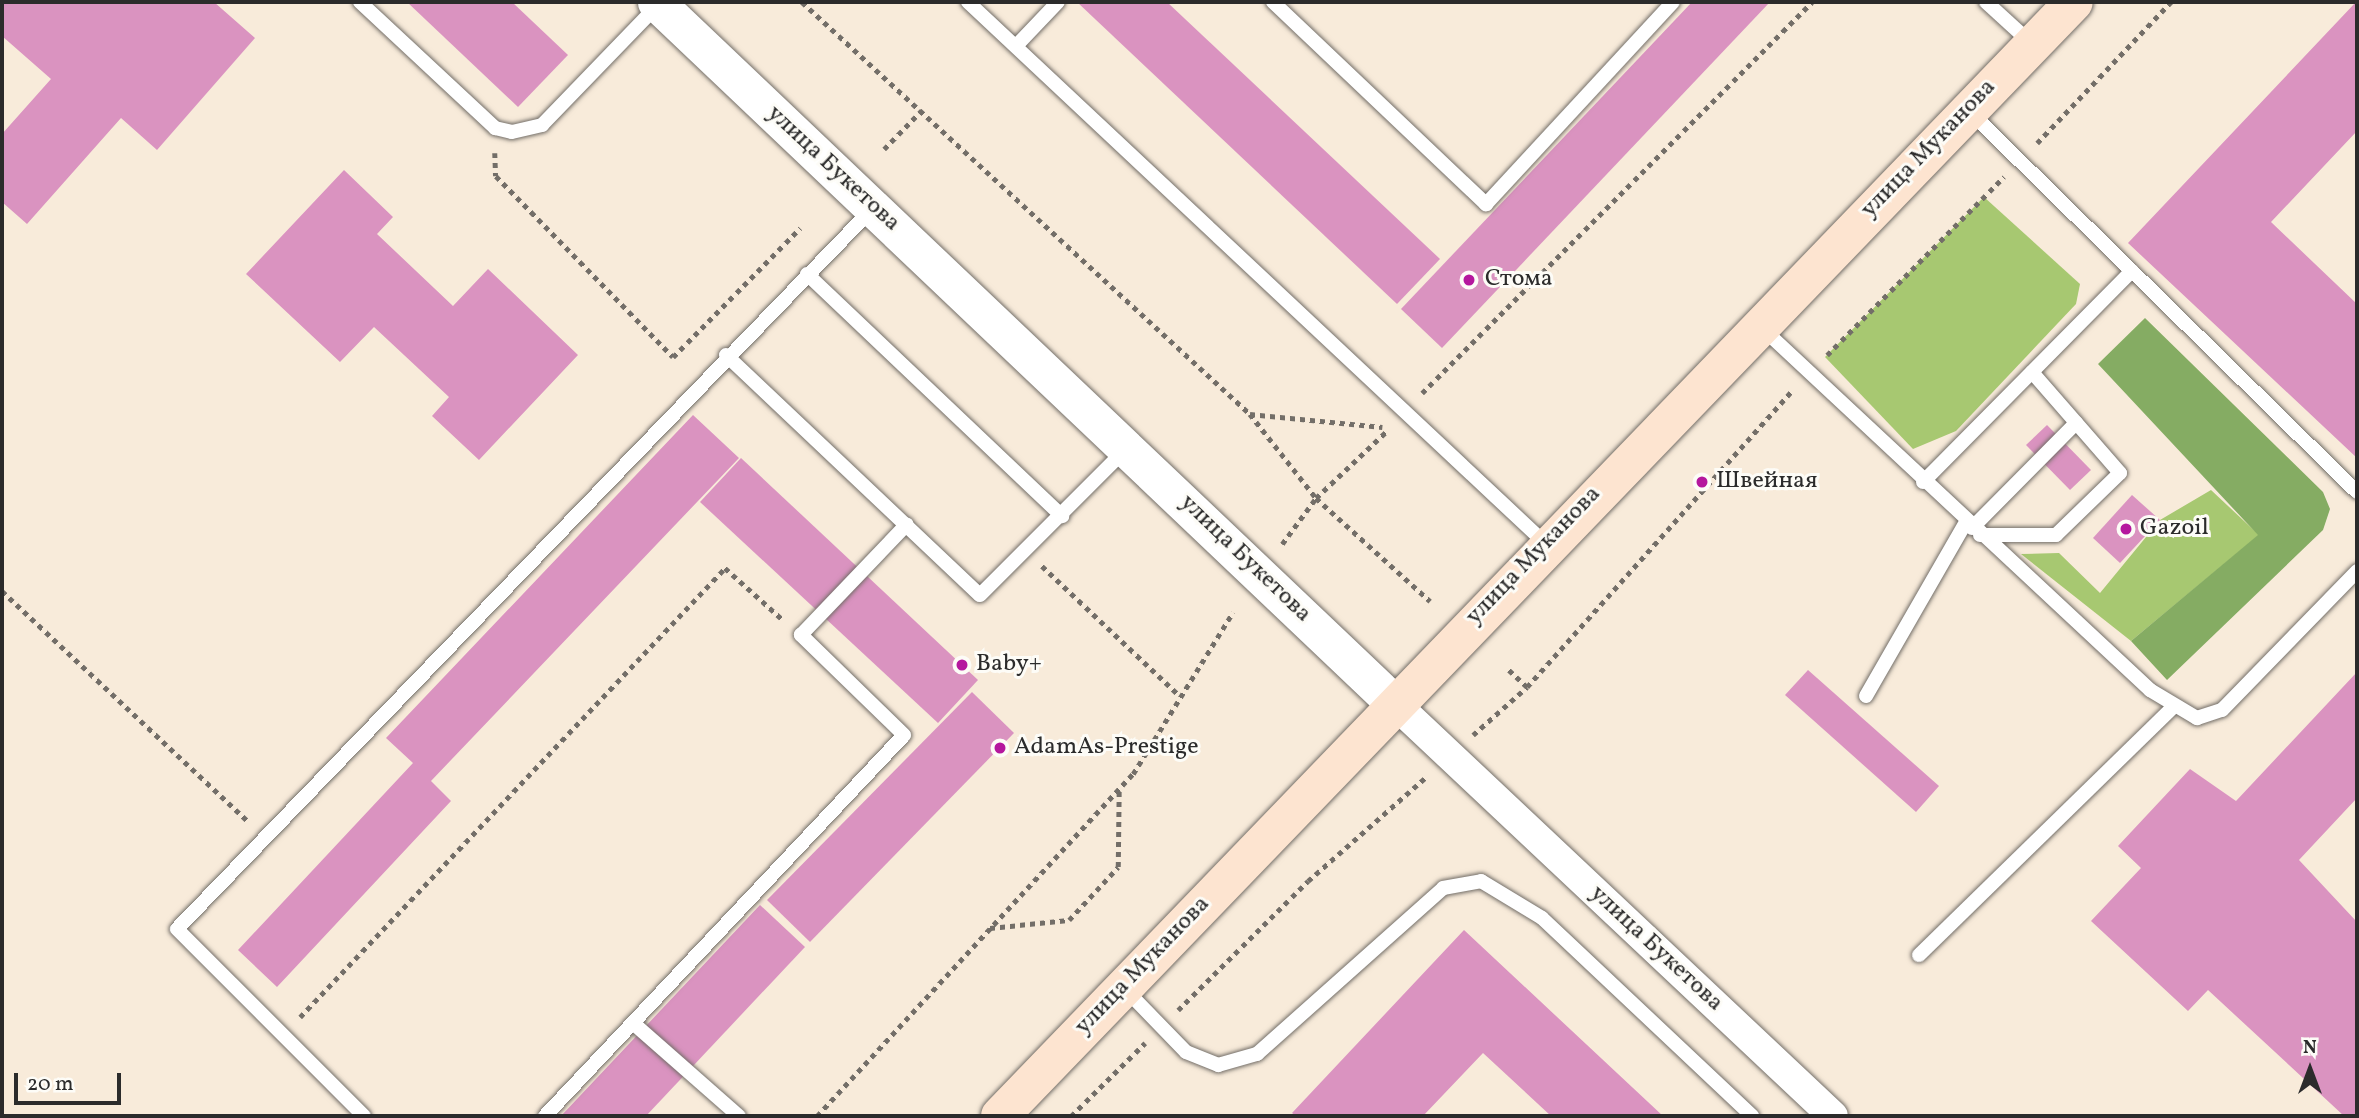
<!DOCTYPE html>
<html>
<head>
<meta charset="utf-8">
<style>
	body { margin:0 }
	#map { position:relative; width:2359px; height:1118px; overflow:hidden; background:#f8ebda; font-family:Vollkorn,serif }
	div>[style] { position:absolute }
	.green>* { inset:0; background:#a7c871 }
	.forest>* { inset:0; background:#85ac63 }
	.building>* { inset:0; background:#da93c0 }
	.path>* { height:4.5px; margin-top:-2.25px; transform-origin:0; background:repeating-linear-gradient(90deg,#736e68 0 5px,transparent 0 10px) }
	.roads { filter:drop-shadow(0 0 2px #736e68) drop-shadow(0 0 2px #736e68) }
	.service>* { height:14px; margin:-7px; padding:0 7px; transform-origin:7px; border-radius:7px; background:#fff }
	.minor>* { height:30px; margin:-15px; padding:0 15px; transform-origin:15px; border-radius:15px; background:#fff }
	.tertiary>* { height:37px; margin:-18.5px; padding:0 18.5px; transform-origin:18.5px; border-radius:18.5px; background:#fff }
	.secondary>* { height:38px; margin:-19px; padding:0 19px; transform-origin:19px; border-radius:19px; background:#fde4d0 }
	.dots>* { width:19px; height:19px; translate:-50% -50%; box-sizing:border-box; border:4px solid #fdfcf7; border-radius:50% }
	span { translate:-50% -50%; white-space:nowrap; text-align:center; line-height:1.15; -webkit-text-stroke:6px #fdfcf7; paint-order:stroke }
	.street-label { font-size:24px; color:#2b2b2b }
	.poi-label { font-size:24px; color:#2b2b2b }
	.left { translate:0 -50%; text-align:left }
	.frame { position:absolute; inset:0; border:4px solid #2b2b2b; pointer-events:none }
	.north { position:absolute; left:2275px; top:1034px; width:70px; height:70px; -webkit-text-stroke:5px #fdfcf7; paint-order:stroke; rotate:0deg; font-size:19px; font-weight:700; line-height:28px; text-align:center; color:#2b2b2b }
	.north::after { content:''; display:block; margin:auto; width:24px; height:32px; background:#2b2b2b; clip-path:polygon(50% 0,100% 100%,50% 72%,0 100%) }
	.scale { position:absolute; left:14px; top:1073px; width:107px; height:32px; box-sizing:border-box; border:4px solid #2b2b2b; border-top:0; padding-left:9px; font-size:21px; line-height:24px; white-space:nowrap; color:#2b2b2b; -webkit-text-stroke:5px #fdfcf7; paint-order:stroke }
</style>
</head>
<body>
<div id="map">
	<div class="green">
		<div style="clip-path:polygon(1984px 197px,2080px 284px,2076px 304px,1956px 431px,1913px 449px,1825px 357px)"></div>
		<div style="clip-path:polygon(2211px 490px,2259px 535px,2131px 641px,2021px 554px,2059px 553px,2100px 593px,2160px 520px)"></div>
	</div>
	<div class="forest">
		<div style="clip-path:polygon(2145px 318px,2323px 492px,2330px 509px,2323px 530px,2167px 680px,2131px 641px,2258px 535px,2098px 364px)"></div>
	</div>
	<div class="building">
		<div style="clip-path:polygon(2px 2px,214px 2px,255px 38px,157px 150px,121px 118px,27px 224px,2px 202px,2px 134px,51px 79px,2px 36px)"></div>
		<div style="clip-path:polygon(407px 2px,512px 2px,568px 55px,518px 107px)"></div>
		<div style="clip-path:polygon(1077px 2px,1167px 2px,1440px 259px,1397px 304px)"></div>
		<div style="clip-path:polygon(1692px 2px,1770px 2px,1442px 348px,1401px 309px)"></div>
		<div style="clip-path:polygon(2356px 2px,2357px 131px,2271px 222px,2357px 304px,2357px 458px,2128px 243px)"></div>
		<div style="clip-path:polygon(344px 170px,393px 217px,377px 234px,453px 306px,488px 269px,578px 355px,479px 460px,432px 416px,449px 397px,374px 327px,340px 362px,246px 274px)"></div>
		<div style="clip-path:polygon(693px 415px,739px 458px,431px 781px,451px 801px,277px 987px,238px 950px,413px 763px,386px 738px)"></div>
		<div style="clip-path:polygon(2047px 425px,2091px 470px,2070px 490px,2026px 445px)"></div>
		<div style="clip-path:polygon(741px 458px,978px 680px,938px 723px,700px 502px)"></div>
		<div style="clip-path:polygon(2132px 495px,2160px 520px,2120px 563px,2093px 538px)"></div>
		<div style="clip-path:polygon(1808px 670px,1939px 786px,1916px 812px,1785px 695px)"></div>
		<div style="clip-path:polygon(2357px 672px,2357px 798px,2299px 860px,2357px 922px,2357px 1116px,2344px 1116px,2208px 990px,2188px 1011px,2091px 921px,2141px 868px,2118px 846px,2190px 769px,2236px 801px)"></div>
		<div style="clip-path:polygon(972px 692px,1014px 733px,810px 942px,767px 900px)"></div>
		<div style="clip-path:polygon(760px 905px,805px 947px,646px 1116px,561px 1116px)"></div>
		<div style="clip-path:polygon(1464px 930px,1663px 1116px,1551px 1116px,1483px 1053px,1423px 1116px,1296px 1116px,1292px 1113px)"></div>
	</div>
	<div class="path">
		<div style="left:802px;top:2px;width:609px;rotate:42.6deg"></div>
		<div style="left:1250px;top:414px;width:107px;rotate:51.8deg"></div>
		<div style="left:1316px;top:498px;width:154px;rotate:42.1deg"></div>
		<div style="left:2037px;top:143px;width:195px;rotate:-46.5deg"></div>
		<div style="left:884px;top:149px;width:54px;rotate:-45.7deg"></div>
		<div style="left:495px;top:153px;width:23px;rotate:88deg"></div>
		<div style="left:496px;top:176px;width:253px;rotate:45.6deg"></div>
		<div style="left:673px;top:357px;width:181px;rotate:-45.4deg"></div>
		<div style="left:1827px;top:355px;width:251px;rotate:-45.2deg"></div>
		<div style="left:1422px;top:393px;width:552px;rotate:-45.07deg"></div>
		<div style="left:1250px;top:414px;width:133px;rotate:5.6deg"></div>
		<div style="left:1282px;top:544px;width:57px;rotate:-53.5deg"></div>
		<div style="left:1316px;top:498px;width:99px;rotate:-43.4deg"></div>
		<div style="left:1042px;top:566px;width:188px;rotate:43.3deg"></div>
		<div style="left:2px;top:591px;width:338px;rotate:43.1deg"></div>
		<div style="left:1509px;top:670px;width:25px;rotate:43deg"></div>
		<div style="left:1527px;top:687px;width:397px;rotate:-48.2deg"></div>
		<div style="left:1473px;top:735px;width:72px;rotate:-41.6deg"></div>
		<div style="left:990px;top:928px;width:79px;rotate:-5.8deg"></div>
		<div style="left:1069px;top:920px;width:72px;rotate:-47.2deg"></div>
		<div style="left:1118px;top:867px;width:78px;rotate:-89.3deg"></div>
		<div style="left:1178px;top:1010px;width:183px;rotate:-44.8deg"></div>
		<div style="left:1308px;top:881px;width:159px;rotate:-41.4deg"></div>
		<div style="left:300px;top:1017px;width:618px;rotate:-46.57deg"></div>
		<div style="left:725px;top:568px;width:76px;rotate:41.8deg"></div>
		<div style="left:817px;top:1116px;width:466px;rotate:-47.3deg"></div>
		<div style="left:1133px;top:774px;width:190px;rotate:-58.3deg"></div>
		<div style="left:1071px;top:1116px;width:104px;rotate:-44.6deg"></div>
	</div>
	<div class="roads">
		<div class="service">
			<div style="left:360px;top:2px;width:185px;rotate:43deg"></div>
			<div style="left:495px;top:128px;width:17px;rotate:13deg"></div>
			<div style="left:512px;top:132px;width:31px;rotate:-13deg"></div>
			<div style="left:542px;top:125px;width:167px;rotate:-46deg"></div>
			<div style="left:968px;top:2px;width:792px;rotate:43.16deg"></div>
			<div style="left:1273px;top:2px;width:294px;rotate:43.5deg"></div>
			<div style="left:1486px;top:204px;width:275px;rotate:-47.2deg"></div>
			<div style="left:1986px;top:2px;width:62px;rotate:42.4deg"></div>
			<div style="left:1017px;top:45px;width:59px;rotate:-46.4deg"></div>
			<div style="left:1970px;top:112px;width:542px;rotate:44.48deg"></div>
			<div style="left:807px;top:274px;width:352px;rotate:43.5deg"></div>
			<div style="left:1762px;top:328px;width:531px;rotate:43.01deg"></div>
			<div style="left:2150px;top:690px;width:55px;rotate:30.8deg"></div>
			<div style="left:2197px;top:718px;width:26px;rotate:-18deg"></div>
			<div style="left:2222px;top:710px;width:194px;rotate:-45.8deg"></div>
			<div style="left:726px;top:355px;width:349px;rotate:43.4deg"></div>
			<div style="left:980px;top:595px;width:205px;rotate:-45deg"></div>
			<div style="left:1923px;top:482px;width:297px;rotate:-45.3deg"></div>
			<div style="left:1972px;top:528px;width:148px;rotate:-45.3deg"></div>
			<div style="left:1980px;top:535px;width:76px"></div>
			<div style="left:2056px;top:535px;width:89px;rotate:-44.1deg"></div>
			<div style="left:2120px;top:473px;width:134px;rotate:-131.1deg"></div>
			<div style="left:1866px;top:696px;width:201px;rotate:-60.1deg"></div>
			<div style="left:1919px;top:955px;width:355px;rotate:-44.3deg"></div>
			<div style="left:1124px;top:988px;width:89px;rotate:45.9deg"></div>
			<div style="left:1186px;top:1052px;width:35px;rotate:22deg"></div>
			<div style="left:1218px;top:1065px;width:41px;rotate:-15.8deg"></div>
			<div style="left:1257px;top:1054px;width:249px;rotate:-41.7deg"></div>
			<div style="left:1443px;top:888px;width:39px;rotate:-10deg"></div>
			<div style="left:1481px;top:881px;width:71px;rotate:31.2deg"></div>
			<div style="left:1542px;top:918px;width:289px;rotate:43.3deg"></div>
			<div style="left:633px;top:1023px;width:141px;rotate:41.3deg"></div>
			<div style="left:364px;top:1116px;width:264px;rotate:-135deg"></div>
			<div style="left:177px;top:929px;width:1001px;rotate:-46.01deg"></div>
			<div style="left:545px;top:1116px;width:523px;rotate:-46.7deg"></div>
			<div style="left:904px;top:735px;width:144px;rotate:-135.8deg"></div>
			<div style="left:801px;top:635px;width:153px;rotate:-46.3deg"></div>
		</div>
		<div class="minor">
			<div style="left:1393px;top:702px;width:604px;rotate:43.26deg"></div>
		</div>
		<div class="tertiary">
			<div style="left:656px;top:2px;width:1016px;rotate:43.53deg"></div>
		</div>
		<div class="secondary">
			<div style="left:1000px;top:1116px;width:1547px;rotate:-46.05deg"></div>
		</div>
	</div>
	<div class="dots">
		<div style="left:1469px;top:280px;background:#b5179e"></div>
		<div style="left:1702px;top:482px;background:#b5179e"></div>
		<div style="left:2126px;top:529px;background:#b5179e"></div>
		<div style="left:962px;top:665px;background:#b5179e"></div>
		<div style="left:1000px;top:748px;background:#b5179e"></div>
	</div>
	<div class="street-label">
		<span style="left:1929px;top:149px;rotate:-46deg">улица Муканова</span>
		<span style="left:833px;top:169px;rotate:43deg">улица Букетова</span>
		<span style="left:1534px;top:556px;rotate:-46deg">улица Муканова</span>
		<span style="left:1245px;top:559px;rotate:44deg">улица Букетова</span>
		<span style="left:1656px;top:949px;rotate:43deg">улица Букетова</span>
		<span style="left:1143px;top:966px;rotate:-46deg">улица Муканова</span>
	</div>
	<div class="poi-label">
		<span class="left" style="left:1485px;top:280px">Стома</span>
		<span class="left" style="left:1716px;top:482px">Швейная</span>
		<span class="left" style="left:2140px;top:529px">Gazoil</span>
		<span class="left" style="left:976px;top:665px">Baby+</span>
		<span class="left" style="left:1014px;top:748px">AdamAs-Prestige</span>
	</div>
	<div class="frame"></div>
	<div class="north">N</div>
	<div class="scale">20 m</div>
</div>
</body>
</html>
